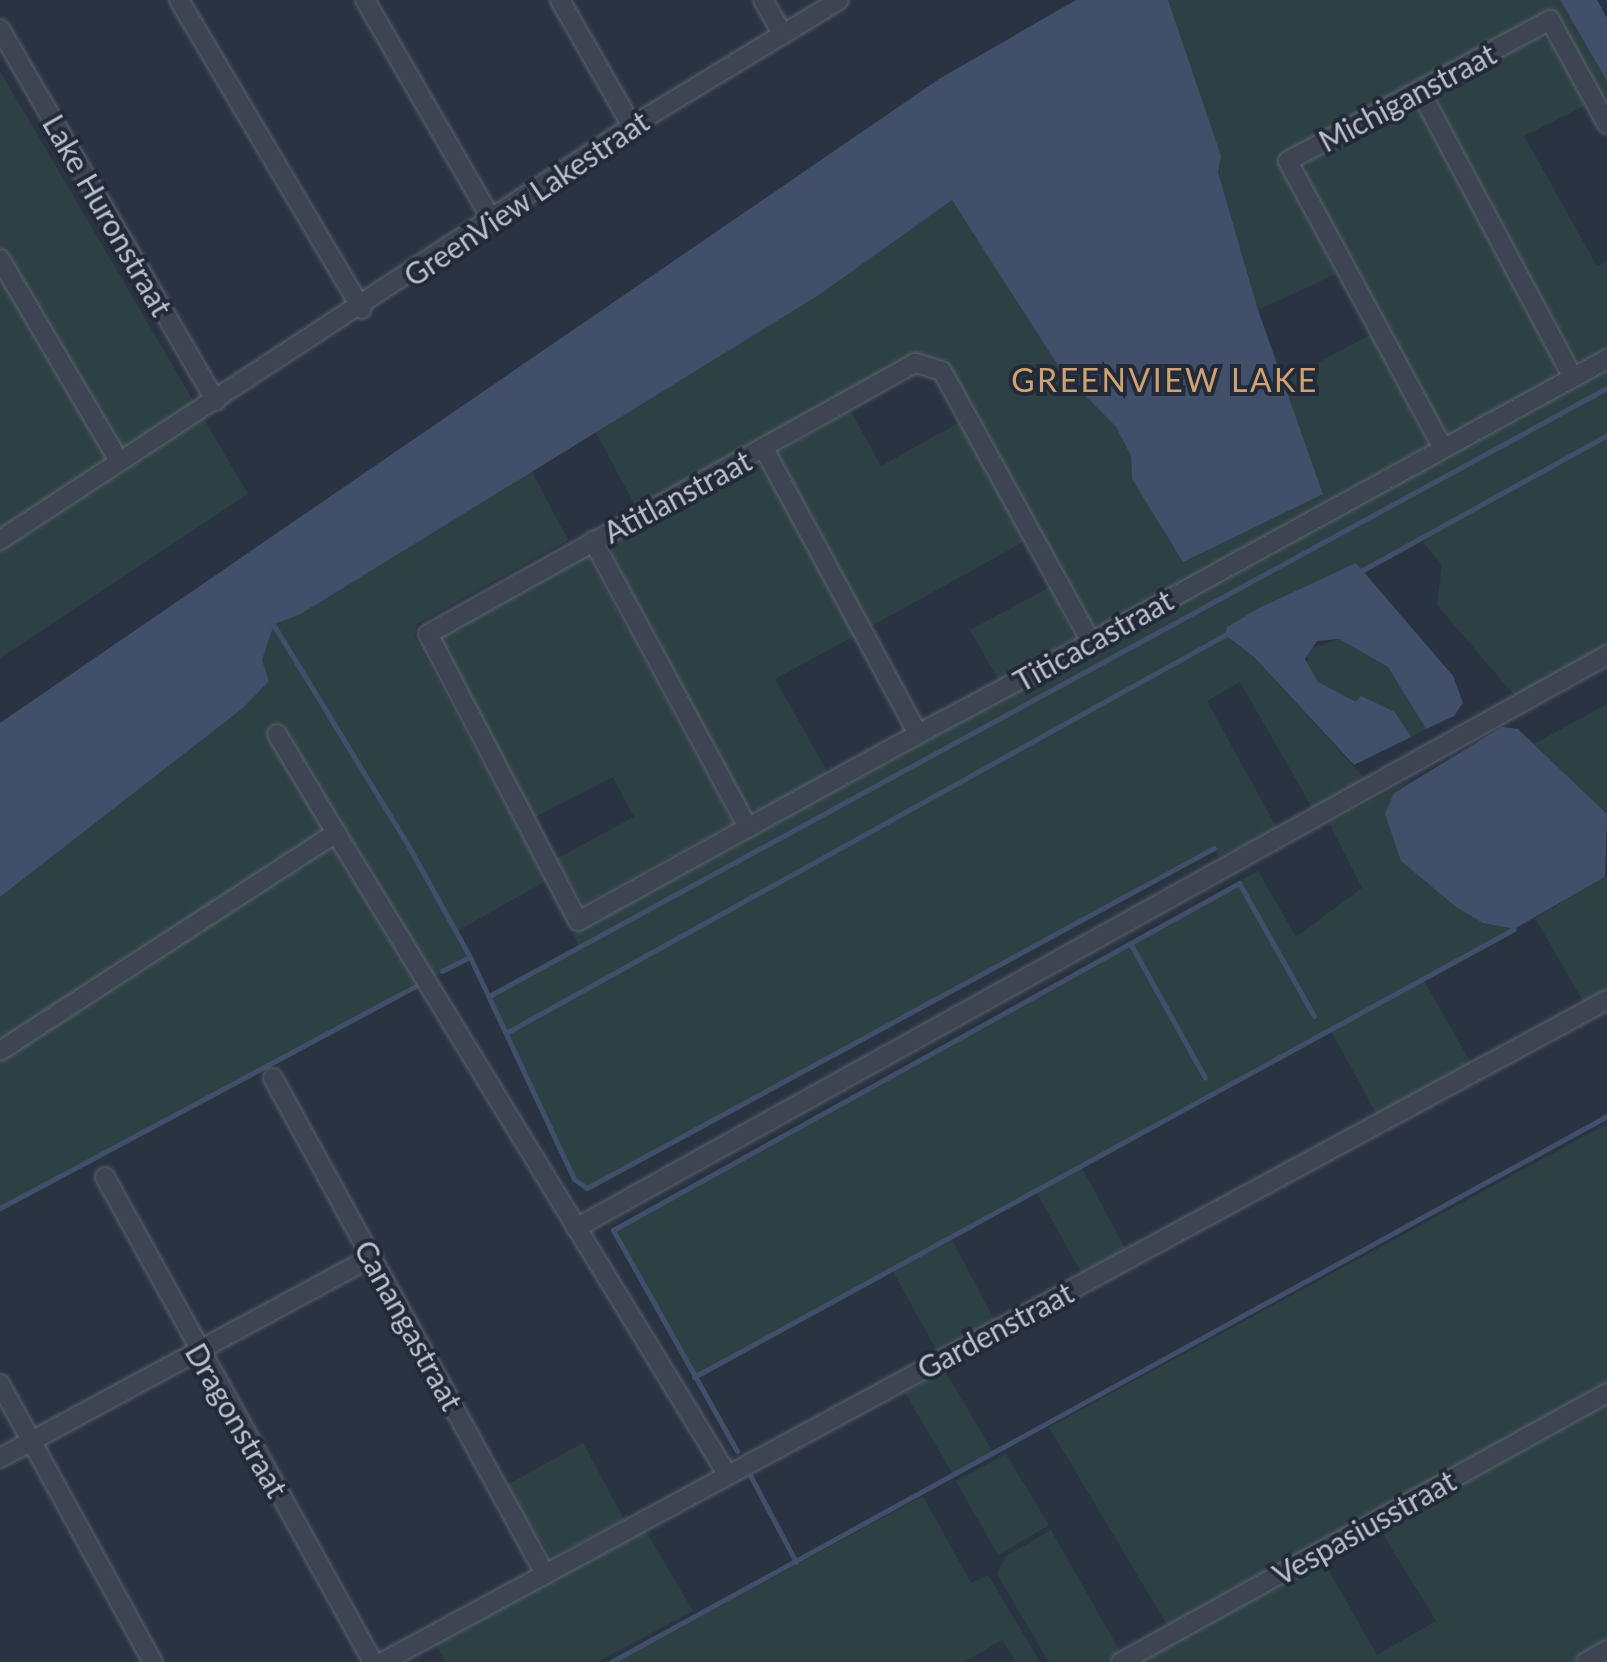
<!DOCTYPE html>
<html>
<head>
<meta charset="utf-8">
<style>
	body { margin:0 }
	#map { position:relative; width:1607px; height:1662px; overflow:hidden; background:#2a3342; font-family:Lato,sans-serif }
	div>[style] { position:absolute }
	.green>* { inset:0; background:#2d4144 }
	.water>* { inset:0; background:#414f6a }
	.stream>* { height:5px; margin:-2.5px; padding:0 2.5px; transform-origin:2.5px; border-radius:2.5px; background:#414f6a }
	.roads { filter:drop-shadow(0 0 2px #5c636f) drop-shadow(0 0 2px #5c636f) }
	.minor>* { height:18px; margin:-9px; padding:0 9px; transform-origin:9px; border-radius:9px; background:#3e4552 }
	span { translate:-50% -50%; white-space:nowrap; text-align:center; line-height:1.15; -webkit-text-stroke:8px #222a38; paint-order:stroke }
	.street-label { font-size:30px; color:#bbc1cc }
	.neighbourhood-label { font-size:32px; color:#cfa173; letter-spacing:2.5px }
</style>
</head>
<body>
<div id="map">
	<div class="green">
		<div style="clip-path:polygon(1168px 0,1560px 0,1607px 81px,1607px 106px,1553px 10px,1278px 158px,1336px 274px,1258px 310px,1218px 172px,1220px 156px)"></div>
		<div style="clip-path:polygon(1537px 37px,1551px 41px,1583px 97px,1584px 106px,1524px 136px,1597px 266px,1607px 261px,1607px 349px,1583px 361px,1572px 356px,1434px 96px)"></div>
		<div style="clip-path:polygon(0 71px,248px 494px,0 658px)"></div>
		<div style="clip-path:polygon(1408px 107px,1423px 113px,1557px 360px,1554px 379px,1456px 433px,1447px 434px,1439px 424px,1304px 178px,1309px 161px)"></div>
		<div style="clip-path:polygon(952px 199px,1062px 372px,1116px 427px,1131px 456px,1132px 479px,1323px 494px,1283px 381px,1372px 334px,1429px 445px,1102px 626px,1088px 623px,945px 361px,920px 354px,636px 507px,595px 431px,819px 295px)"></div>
		<div style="clip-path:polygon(1607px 369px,1607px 650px,1515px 696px,1437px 605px,1442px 565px,1421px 539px,1361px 571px,1356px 564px,1225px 636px,1254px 657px,1368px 782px,1314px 811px,1240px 682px,1207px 701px,1278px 830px,1218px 856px,1214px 848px,587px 1188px,574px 1179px,489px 996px,580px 947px,573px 934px)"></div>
		<div style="clip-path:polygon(850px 410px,881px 466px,960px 422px,1025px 541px,870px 627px,778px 453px)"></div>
		<div style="clip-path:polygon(753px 462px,767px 469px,856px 635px,775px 679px,829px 775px,760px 812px,744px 804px,607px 544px)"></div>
		<div style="clip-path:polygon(531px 470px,568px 540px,417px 624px,414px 636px,546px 881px,457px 931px,470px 957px,0 1208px,0 897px,243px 708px,268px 681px,262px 660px,273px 624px,299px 615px)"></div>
		<div style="clip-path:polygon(587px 555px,733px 823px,584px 904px,556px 859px,634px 817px,613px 777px,533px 818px,438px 642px,439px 635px)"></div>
		<div style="clip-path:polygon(1050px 587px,1074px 638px,999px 681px,970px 630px)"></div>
		<div style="clip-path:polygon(1339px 639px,1388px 667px,1426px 729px,1411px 737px,1395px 712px,1356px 703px,1318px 682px,1307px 668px,1308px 650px)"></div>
		<div style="clip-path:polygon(1607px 704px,1607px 814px,1534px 744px)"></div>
		<div style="clip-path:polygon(1411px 780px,1394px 793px,1401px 861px,1456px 907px,1483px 923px,1514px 929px,1423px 979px,1471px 1063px,1377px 1115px,1330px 1029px,1081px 1166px,1127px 1252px,1083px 1276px,1036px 1191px,951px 1238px,996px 1323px,938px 1353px,892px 1270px,694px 1377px,613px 1230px,1258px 871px,1296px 937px,1362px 888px,1329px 823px)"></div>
		<div style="clip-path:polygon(1607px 876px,1607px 990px,1584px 1003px,1535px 918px)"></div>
		<div style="clip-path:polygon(1607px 1124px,1607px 1385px,1169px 1628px,1049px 1427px)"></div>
		<div style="clip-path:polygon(945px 1371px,993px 1452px,953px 1474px,905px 1393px)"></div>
		<div style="clip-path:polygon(1607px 1399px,1607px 1643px,1573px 1662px,1133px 1662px,1321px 1557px,1377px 1655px,1436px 1621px,1378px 1526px)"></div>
		<div style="clip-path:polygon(583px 1443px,624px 1519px,552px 1558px,505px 1486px)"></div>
		<div style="clip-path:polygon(1006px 1454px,1049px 1525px,998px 1555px,956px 1481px)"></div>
		<div style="clip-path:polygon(923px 1496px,971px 1583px,988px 1575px,1040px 1662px,1016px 1662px,1002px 1640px,964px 1662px,617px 1662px)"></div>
		<div style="clip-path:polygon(644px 1528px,693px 1611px,597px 1662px,445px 1662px,435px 1643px)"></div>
		<div style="clip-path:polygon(1051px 1530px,1121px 1653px,1106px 1662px,1049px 1662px,997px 1574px,1005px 1557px)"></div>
	</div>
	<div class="water">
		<div style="clip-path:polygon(1076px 0,1168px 0,1221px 156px,1218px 172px,1258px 310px,1323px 494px,1183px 562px,1132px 479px,1131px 456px,1116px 427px,1062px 372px,952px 200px,819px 295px,299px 615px,274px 624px,262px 660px,269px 681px,243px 708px,0 897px,0 723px,939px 79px)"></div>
		<div style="clip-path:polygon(1560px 0,1597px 0,1607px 18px,1607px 81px)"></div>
		<div style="clip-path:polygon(1356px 563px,1453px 676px,1463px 703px,1454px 716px,1426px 729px,1388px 667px,1339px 639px,1317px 641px,1305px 659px,1318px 682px,1356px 702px,1361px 696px,1395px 712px,1411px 737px,1354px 765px,1254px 657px,1225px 635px,1227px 627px,1259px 608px)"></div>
		<div style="clip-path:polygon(1502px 727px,1518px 729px,1607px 814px,1605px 877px,1514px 929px,1483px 923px,1456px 907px,1401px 861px,1385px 814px,1394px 793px)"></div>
	</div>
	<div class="stream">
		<div style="left:1361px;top:571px;width:281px;rotate:-28.9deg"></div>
		<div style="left:273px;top:624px;width:261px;rotate:58.6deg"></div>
		<div style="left:409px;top:847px;width:126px;rotate:61deg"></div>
		<div style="left:470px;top:957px;width:245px;rotate:64.9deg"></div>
		<div style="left:574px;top:1179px;width:16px;rotate:35deg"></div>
		<div style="left:587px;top:1188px;width:713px;rotate:-28.47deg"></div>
		<div style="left:1130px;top:943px;width:154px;rotate:60.9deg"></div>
		<div style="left:442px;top:971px;width:31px;rotate:-27deg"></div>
		<div style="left:489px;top:996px;width:1273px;rotate:-28.54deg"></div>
		<div style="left:506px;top:1033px;width:822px;rotate:-28.97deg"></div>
		<div style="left:0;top:1208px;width:471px;rotate:-28.1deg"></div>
		<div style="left:694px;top:1377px;width:934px;rotate:-28.65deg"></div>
		<div style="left:737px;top:1451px;width:253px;rotate:-119.3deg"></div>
		<div style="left:613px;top:1230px;width:716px;rotate:-29deg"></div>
		<div style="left:1239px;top:883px;width:153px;rotate:60.6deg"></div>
		<div style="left:751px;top:1477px;width:96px;rotate:62.1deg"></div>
		<div style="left:611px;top:1662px;width:1136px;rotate:-28.73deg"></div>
	</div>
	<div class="roads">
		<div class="minor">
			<div style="left:179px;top:0;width:359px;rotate:59.4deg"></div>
			<div style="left:365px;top:0;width:252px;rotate:60deg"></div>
			<div style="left:560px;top:0;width:145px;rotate:60.3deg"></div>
			<div style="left:763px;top:0;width:39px;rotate:60deg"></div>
			<div style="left:0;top:29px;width:430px;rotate:59.9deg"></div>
			<div style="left:1420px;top:91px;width:324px;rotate:61.9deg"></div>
			<div style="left:0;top:259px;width:234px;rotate:59.5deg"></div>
			<div style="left:1443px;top:448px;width:326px;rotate:-118.4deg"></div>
			<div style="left:1288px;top:161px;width:298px;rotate:-28.3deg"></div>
			<div style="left:1550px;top:20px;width:119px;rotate:61.3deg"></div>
			<div style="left:764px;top:449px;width:324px;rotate:61.6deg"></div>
			<div style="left:0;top:540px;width:756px;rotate:-33.23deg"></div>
			<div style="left:632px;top:126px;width:242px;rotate:-31.3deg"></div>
			<div style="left:593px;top:541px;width:326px;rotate:61.6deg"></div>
			<div style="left:1091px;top:642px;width:309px;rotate:-118.8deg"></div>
			<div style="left:942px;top:371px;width:28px;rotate:-163deg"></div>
			<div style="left:915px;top:363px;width:557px;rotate:150.91deg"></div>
			<div style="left:428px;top:634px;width:324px;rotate:62.4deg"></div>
			<div style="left:578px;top:921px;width:388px;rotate:-28.8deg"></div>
			<div style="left:918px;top:734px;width:196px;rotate:-28deg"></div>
			<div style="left:1091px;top:642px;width:589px;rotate:-28.74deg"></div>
			<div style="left:277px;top:734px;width:115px;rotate:59.2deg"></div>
			<div style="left:0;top:1051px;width:401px;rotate:-33deg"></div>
			<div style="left:336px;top:833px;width:751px;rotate:58.62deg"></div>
			<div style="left:273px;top:1078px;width:563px;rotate:61.25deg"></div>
			<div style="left:105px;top:1177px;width:554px;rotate:61.08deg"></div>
			<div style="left:576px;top:1228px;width:1180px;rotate:-29.06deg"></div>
			<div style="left:0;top:1384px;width:317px;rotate:61.2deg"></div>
			<div style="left:0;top:1458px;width:423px;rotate:-28.4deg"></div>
			<div style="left:383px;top:1662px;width:1392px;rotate:-28.41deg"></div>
			<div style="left:1121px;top:1662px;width:555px;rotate:-28.96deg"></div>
			<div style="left:1586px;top:1662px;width:24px;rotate:-30deg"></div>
		</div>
	</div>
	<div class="street-label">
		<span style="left:1407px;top:97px;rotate:-28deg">Michiganstraat</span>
		<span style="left:526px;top:198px;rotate:-34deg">GreenView Lakestraat</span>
		<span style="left:108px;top:215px;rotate:60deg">Lake Huronstraat</span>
		<span style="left:677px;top:496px;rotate:-28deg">Atitlanstraat</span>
		<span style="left:1093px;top:640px;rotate:-29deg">Titicacastraat</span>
		<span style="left:409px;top:1325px;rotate:61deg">Canangastraat</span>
		<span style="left:995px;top:1330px;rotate:-28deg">Gardenstraat</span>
		<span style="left:237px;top:1420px;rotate:60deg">Dragonstraat</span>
		<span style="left:1364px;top:1527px;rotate:-29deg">Vespasiusstraat</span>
	</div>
	<div class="neighbourhood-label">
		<span style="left:1165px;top:380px">GREENVIEW LAKE</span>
	</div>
</div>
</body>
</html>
